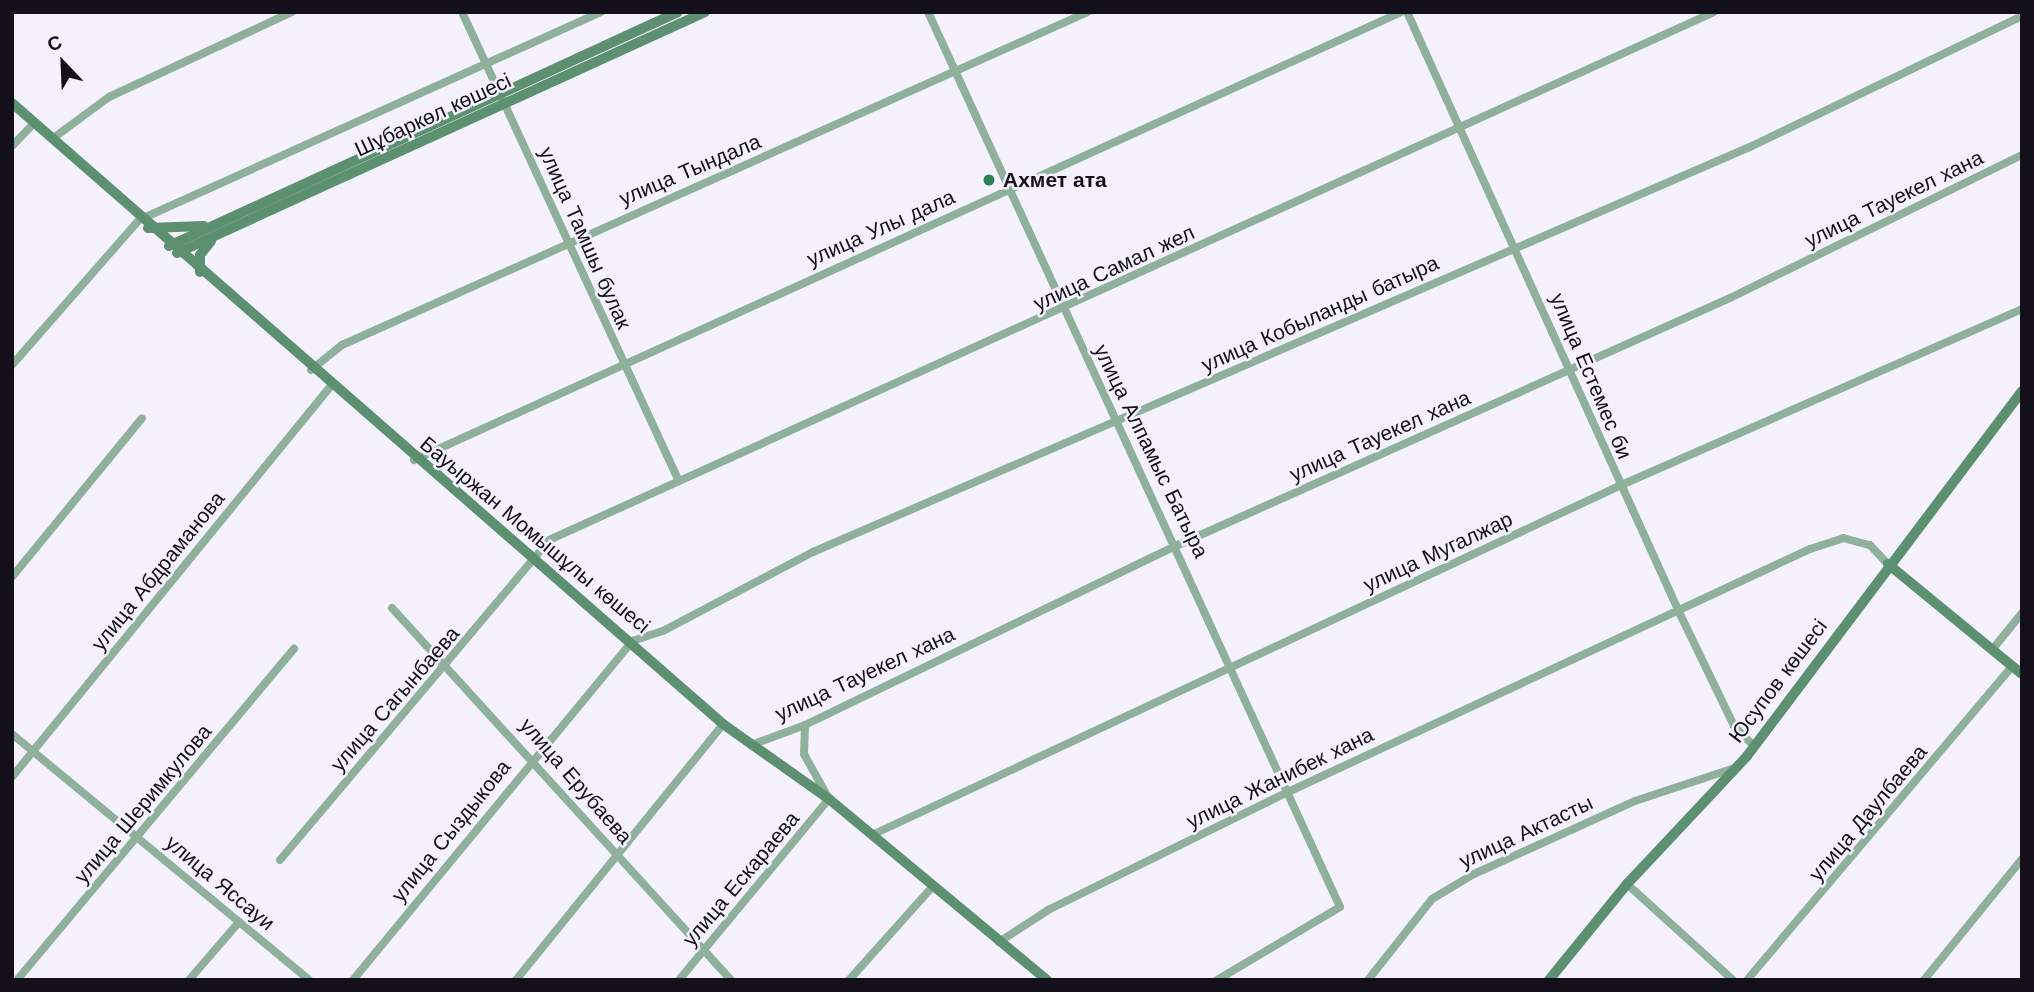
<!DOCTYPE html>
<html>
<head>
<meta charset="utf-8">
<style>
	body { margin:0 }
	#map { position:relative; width:2034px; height:992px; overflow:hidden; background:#f6f1ff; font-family:"Work Sans",sans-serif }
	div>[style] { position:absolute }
	.street>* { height:8px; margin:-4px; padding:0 4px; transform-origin:4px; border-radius:4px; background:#8fb19b }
	.secondary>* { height:10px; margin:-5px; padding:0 5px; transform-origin:5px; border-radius:5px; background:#5c9070 }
	.dots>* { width:19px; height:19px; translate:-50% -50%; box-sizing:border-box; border:4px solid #f6f1ff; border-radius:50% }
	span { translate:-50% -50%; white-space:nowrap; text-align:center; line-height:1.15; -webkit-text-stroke:5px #f6f1ff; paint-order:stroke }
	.street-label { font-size:21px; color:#14101b }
	.poi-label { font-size:21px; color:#14101b; font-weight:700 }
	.left { translate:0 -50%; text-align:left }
	.frame { position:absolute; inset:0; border:14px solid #14101b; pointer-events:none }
	.north { position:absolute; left:28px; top:28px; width:70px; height:70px; -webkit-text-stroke:5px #f6f1ff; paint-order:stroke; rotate:337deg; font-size:19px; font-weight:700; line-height:28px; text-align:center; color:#14101b }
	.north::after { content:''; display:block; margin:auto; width:24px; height:32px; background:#14101b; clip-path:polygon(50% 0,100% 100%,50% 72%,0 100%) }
</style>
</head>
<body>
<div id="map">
	<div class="street">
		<div style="left:462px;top:12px;width:512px;rotate:65.19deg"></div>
		<div style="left:928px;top:12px;width:985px;rotate:65.28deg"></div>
		<div style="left:1340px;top:907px;width:143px;rotate:149.3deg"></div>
		<div style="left:1407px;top:12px;width:659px;rotate:65.61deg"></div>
		<div style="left:1679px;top:612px;width:127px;rotate:64.2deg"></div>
		<div style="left:1734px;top:726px;width:28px;rotate:45deg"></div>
		<div style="left:52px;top:139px;width:71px;rotate:-36.4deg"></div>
		<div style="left:109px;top:97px;width:202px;rotate:-24.9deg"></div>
		<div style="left:12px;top:146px;width:32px;rotate:-46deg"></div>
		<div style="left:12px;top:365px;width:193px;rotate:-48.8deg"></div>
		<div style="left:139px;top:220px;width:507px;rotate:-24.24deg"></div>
		<div style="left:311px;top:370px;width:40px;rotate:-39deg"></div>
		<div style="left:342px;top:345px;width:817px;rotate:-24.06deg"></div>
		<div style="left:414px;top:460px;width:1084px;rotate:-24.41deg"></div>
		<div style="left:12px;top:577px;width:205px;rotate:-50.7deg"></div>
		<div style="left:392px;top:608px;width:503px;rotate:47.66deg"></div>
		<div style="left:1992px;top:650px;width:48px;rotate:-51deg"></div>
		<div style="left:12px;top:734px;width:386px;rotate:39.6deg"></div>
		<div style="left:751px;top:745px;width:58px;rotate:-20.3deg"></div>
		<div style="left:805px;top:725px;width:414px;rotate:-25.8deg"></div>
		<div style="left:1178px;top:545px;width:605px;rotate:-24.11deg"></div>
		<div style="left:1730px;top:298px;width:325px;rotate:-26.1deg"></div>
		<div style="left:12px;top:777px;width:503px;rotate:-50.81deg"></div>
		<div style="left:872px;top:835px;width:825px;rotate:-25.04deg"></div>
		<div style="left:1619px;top:486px;width:440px;rotate:-23.7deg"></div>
		<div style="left:280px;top:860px;width:418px;rotate:-49.9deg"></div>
		<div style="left:549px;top:540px;width:1279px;rotate:-24.38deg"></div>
		<div style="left:1627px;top:884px;width:143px;rotate:42.2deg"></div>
		<div style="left:999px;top:942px;width:59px;rotate:-33.1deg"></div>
		<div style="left:1048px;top:910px;width:267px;rotate:-26.2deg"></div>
		<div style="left:1288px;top:792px;width:576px;rotate:-24.96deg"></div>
		<div style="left:1810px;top:549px;width:35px;rotate:-18deg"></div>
		<div style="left:1843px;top:538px;width:28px;rotate:15deg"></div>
		<div style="left:1870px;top:545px;width:26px;rotate:47deg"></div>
		<div style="left:17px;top:980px;width:432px;rotate:-50.1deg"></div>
		<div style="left:189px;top:980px;width:77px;rotate:-49.2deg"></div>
		<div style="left:353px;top:980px;width:439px;rotate:-50.5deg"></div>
		<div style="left:632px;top:641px;width:33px;rotate:-18deg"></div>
		<div style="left:663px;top:631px;width:170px;rotate:-27.8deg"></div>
		<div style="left:813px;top:552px;width:1023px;rotate:-23.38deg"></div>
		<div style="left:1752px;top:146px;width:300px;rotate:-25.7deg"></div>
		<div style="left:516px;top:980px;width:329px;rotate:-51deg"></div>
		<div style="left:679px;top:980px;width:235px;rotate:-50.4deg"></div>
		<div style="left:829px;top:799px;width:51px;rotate:-119.1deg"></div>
		<div style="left:804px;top:754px;width:29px;rotate:-88deg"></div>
		<div style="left:849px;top:980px;width:127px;rotate:-48.2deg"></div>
		<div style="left:1368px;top:980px;width:103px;rotate:-51.7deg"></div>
		<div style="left:1432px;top:899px;width:49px;rotate:-30.8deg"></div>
		<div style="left:1474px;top:874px;width:177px;rotate:-24.4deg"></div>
		<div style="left:1635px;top:801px;width:105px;rotate:-18.3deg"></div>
		<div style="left:1747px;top:980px;width:411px;rotate:-49.8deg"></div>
		<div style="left:1924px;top:980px;width:156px;rotate:-51deg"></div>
	</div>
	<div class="secondary">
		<div style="left:12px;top:103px;width:944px;rotate:41.13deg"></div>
		<div style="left:723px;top:724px;width:130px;rotate:35.3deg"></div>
		<div style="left:829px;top:799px;width:283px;rotate:39.7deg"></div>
		<div style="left:148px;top:228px;width:56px;rotate:-2deg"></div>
		<div style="left:169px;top:246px;width:560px;rotate:-24.69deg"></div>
		<div style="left:177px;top:253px;width:580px;rotate:-24.53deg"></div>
		<div style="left:200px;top:272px;width:17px;rotate:-90deg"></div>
		<div style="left:200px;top:255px;width:18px;rotate:-52deg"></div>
		<div style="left:1888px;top:564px;width:173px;rotate:39.4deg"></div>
		<div style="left:1549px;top:980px;width:124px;rotate:-50.9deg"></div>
		<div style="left:1627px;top:884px;width:175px;rotate:-46.8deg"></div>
		<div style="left:1747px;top:756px;width:457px;rotate:-53deg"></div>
	</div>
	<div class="dots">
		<div style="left:989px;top:180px;background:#2d8154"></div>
	</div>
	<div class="street-label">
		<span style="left:433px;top:115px;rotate:-25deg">Шұбаркөл көшесі</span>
		<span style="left:690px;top:170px;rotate:-23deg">улица Тындала</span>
		<span style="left:1894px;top:199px;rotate:-26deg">улица Тауекел хана</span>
		<span style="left:881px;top:228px;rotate:-24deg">улица Улы дала</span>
		<span style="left:585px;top:238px;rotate:66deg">улица Тамшы булак</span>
		<span style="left:1114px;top:268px;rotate:-25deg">улица Самал жел</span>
		<span style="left:1320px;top:314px;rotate:-24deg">улица Кобыланды батыра</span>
		<span style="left:1591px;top:376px;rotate:67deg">улица Естемес би</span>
		<span style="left:1380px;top:436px;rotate:-24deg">улица Тауекел хана</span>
		<span style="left:1151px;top:451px;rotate:64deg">улица Алпамыс Батыра</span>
		<span style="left:535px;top:535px;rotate:40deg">Бауыржан Момышұлы көшесі</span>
		<span style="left:1438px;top:552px;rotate:-25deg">улица Мугалжар</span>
		<span style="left:158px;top:571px;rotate:-51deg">улица Абдраманова</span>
		<span style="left:865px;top:674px;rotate:-25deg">улица Тауекел хана</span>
		<span style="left:1778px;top:681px;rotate:-53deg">Юсупов көшесі</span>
		<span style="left:395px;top:699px;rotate:-49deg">улица Сагынбаева</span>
		<span style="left:1280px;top:778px;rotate:-26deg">улица Жанибек хана</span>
		<span style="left:576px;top:781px;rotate:49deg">улица Ерубаева</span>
		<span style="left:143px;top:804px;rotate:-50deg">улица Шеримкулова</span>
		<span style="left:1868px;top:813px;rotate:-50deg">улица Даулбаева</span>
		<span style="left:451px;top:831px;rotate:-51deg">улица Сыздыкова</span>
		<span style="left:1526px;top:832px;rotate:-25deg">улица Актасты</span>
		<span style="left:741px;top:879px;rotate:-50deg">улица Ескараева</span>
		<span style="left:220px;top:883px;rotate:40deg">улица Яссауи</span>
	</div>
	<div class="poi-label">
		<span class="left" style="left:1003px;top:180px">Ахмет ата</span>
	</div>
	<div class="frame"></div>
	<div class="north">С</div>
</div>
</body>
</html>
